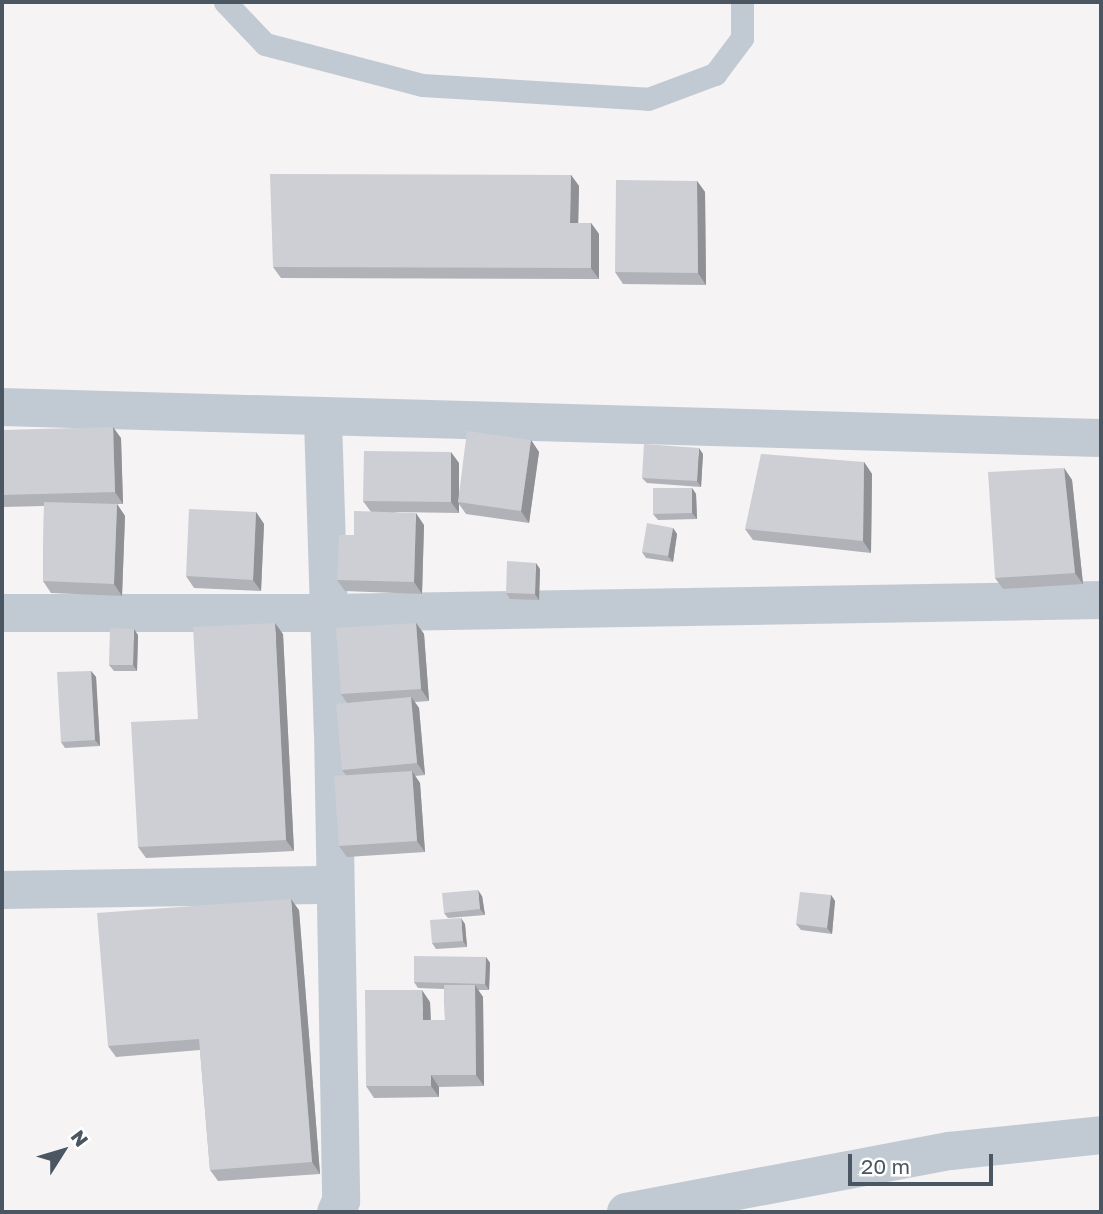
<!DOCTYPE html>
<html>
<head>
<meta charset="utf-8">
<style>
	body { margin:0 }
	#map { position:relative; width:1103px; height:1214px; overflow:hidden; background:#f5f3f3; font-family:"Golos Text",sans-serif }
	div>[style] { position:absolute }
	.lane>* { height:23px; margin:-11.5px; padding:0 11.5px; transform-origin:11.5px; border-radius:11.5px; background:#c1cad2 }
	.street>* { height:38px; margin:-19px; padding:0 19px; transform-origin:19px; border-radius:19px; background:#c1cad2 }
	.wall>* { inset:0; background:#b0b2b7 }
	.shaded-wall>* { inset:0; background:#909195 }
	.building>* { inset:0; background:#cdcfd5 }
	span { translate:-50% -50%; white-space:nowrap; text-align:center; line-height:1.15; -webkit-text-stroke:5px #fff; paint-order:stroke }
	.frame { position:absolute; inset:0; border:4px solid #4a5661; pointer-events:none }
	.north { position:absolute; left:28px; top:1116px; width:70px; height:70px; -webkit-text-stroke:5px #fff; paint-order:stroke; rotate:53deg; font-size:19px; font-weight:700; line-height:28px; text-align:center; color:#4a5661 }
	.north::after { content:''; display:block; margin:auto; width:24px; height:32px; background:#4a5661; clip-path:polygon(50% 0,100% 100%,50% 72%,0 100%) }
	.scale { position:absolute; left:848px; top:1154px; width:145px; height:32px; box-sizing:border-box; border:4px solid #4a5661; border-top:0; padding-left:9px; font-size:21px; line-height:24px; white-space:nowrap; color:#4a5661; -webkit-text-stroke:5px #fff; paint-order:stroke }
</style>
</head>
<body>
<div id="map">
	<div class="lane">
		<div style="left:225px;top:2px;width:58px;rotate:46.4deg"></div>
		<div style="left:265px;top:44px;width:162px;rotate:14.6deg"></div>
		<div style="left:422px;top:85px;width:226px;rotate:3.5deg"></div>
		<div style="left:648px;top:99px;width:72px;rotate:-20.5deg"></div>
		<div style="left:715px;top:74px;width:45px;rotate:-53.1deg"></div>
		<div style="left:742px;top:38px;width:36px;rotate:-90deg"></div>
	</div>
	<div class="street">
		<div style="left:2px;top:407px;width:1099px;rotate:1.62deg"></div>
		<div style="left:323px;top:420px;width:311px;rotate:88.2deg"></div>
		<div style="left:333px;top:731px;width:470px;rotate:89deg"></div>
		<div style="left:341px;top:1201px;width:12px;rotate:114deg"></div>
		<div style="left:2px;top:613px;width:326px"></div>
		<div style="left:328px;top:613px;width:773px;rotate:-0.96deg"></div>
		<div style="left:2px;top:890px;width:333px;rotate:-0.9deg"></div>
		<div style="left:626px;top:1212px;width:330px;rotate:-10.7deg"></div>
		<div style="left:950px;top:1151px;width:152px;rotate:-6deg"></div>
	</div>
	<div class="wall">
		<div style="clip-path:polygon(571px 175px,579px 186px,578px 223px,591px 223px,599px 234px,599px 279px,281px 278px,273px 267px)"></div>
		<div style="clip-path:polygon(697px 181px,705px 192px,706px 285px,623px 284px,615px 272px)"></div>
		<div style="clip-path:polygon(2px 430px,121px 438px,123px 504px,109px 504px,117px 504px,125px 516px,122px 596px,51px 593px,43px 581px,44px 506px,2px 507px)"></div>
		<div style="clip-path:polygon(531px 440px,539px 452px,529px 523px,466px 514px,459px 504px,459px 513px,395px 512px,424px 525px,422px 594px,345px 591px,337px 580px,354px 535px,371px 512px,363px 501px,459px 463px,459px 494px)"></div>
		<div style="clip-path:polygon(703px 454px,701px 487px,647px 483px,642px 478px)"></div>
		<div style="clip-path:polygon(864px 462px,872px 474px,871px 553px,753px 540px,745px 529px)"></div>
		<div style="clip-path:polygon(1064px 468px,1072px 480px,1083px 584px,1003px 589px,995px 578px)"></div>
		<div style="clip-path:polygon(692px 488px,696px 494px,697px 519px,658px 520px,653px 514px)"></div>
		<div style="clip-path:polygon(256px 512px,264px 524px,261px 591px,194px 588px,186px 576px)"></div>
		<div style="clip-path:polygon(673px 528px,677px 534px,673px 562px,646px 558px,642px 552px)"></div>
		<div style="clip-path:polygon(540px 569px,539px 600px,510px 599px,506px 593px)"></div>
		<div style="clip-path:polygon(416px 623px,424px 634px,429px 701px,415px 702px,419px 708px,425px 775px,415px 776px,420px 783px,425px 852px,347px 857px,339px 846px,346px 775px,342px 770px,347px 703px,341px 694px)"></div>
		<div style="clip-path:polygon(283px 634px,294px 851px,146px 858px,138px 847px,198px 719px)"></div>
		<div style="clip-path:polygon(138px 635px,137px 671px,114px 671px,109px 665px)"></div>
		<div style="clip-path:polygon(91px 671px,96px 677px,100px 746px,65px 748px,61px 742px)"></div>
		<div style="clip-path:polygon(831px 895px,835px 901px,832px 934px,801px 930px,796px 924px)"></div>
		<div style="clip-path:polygon(482px 896px,485px 915px,448px 918px,444px 913px)"></div>
		<div style="clip-path:polygon(299px 910px,320px 1174px,218px 1181px,210px 1170px,200px 1050px,116px 1057px,108px 1046px)"></div>
		<div style="clip-path:polygon(465px 924px,467px 947px,436px 949px,432px 943px)"></div>
		<div style="clip-path:polygon(486px 957px,490px 963px,489px 990px,478px 990px,483px 997px,484px 1086px,439px 1087px,439px 1097px,374px 1098px,366px 1086px,430px 1002px,431px 1020px,445px 1020px,444px 989px,418px 988px,414px 982px)"></div>
	</div>
	<div class="shaded-wall">
		<div style="clip-path:polygon(571px 175px,579px 186px,578px 234px,570px 223px)"></div>
		<div style="clip-path:polygon(697px 181px,705px 192px,706px 285px,698px 273px)"></div>
		<div style="clip-path:polygon(591px 223px,599px 234px,599px 279px,591px 268px)"></div>
		<div style="clip-path:polygon(113px 427px,121px 438px,123px 504px,115px 492px)"></div>
		<div style="clip-path:polygon(531px 440px,539px 452px,529px 523px,521px 511px)"></div>
		<div style="clip-path:polygon(699px 448px,703px 454px,701px 487px,697px 481px)"></div>
		<div style="clip-path:polygon(451px 452px,459px 463px,459px 502px,458px 502px,459px 504px,459px 513px,451px 502px)"></div>
		<div style="clip-path:polygon(864px 462px,872px 474px,871px 553px,863px 541px)"></div>
		<div style="clip-path:polygon(1064px 468px,1072px 480px,1083px 584px,1075px 573px)"></div>
		<div style="clip-path:polygon(692px 488px,696px 494px,697px 519px,692px 513px)"></div>
		<div style="clip-path:polygon(117px 504px,125px 516px,122px 596px,114px 584px)"></div>
		<div style="clip-path:polygon(256px 512px,264px 524px,261px 591px,253px 580px)"></div>
		<div style="clip-path:polygon(416px 513px,424px 525px,422px 594px,414px 582px)"></div>
		<div style="clip-path:polygon(673px 528px,677px 534px,673px 562px,668px 556px)"></div>
		<div style="clip-path:polygon(536px 563px,540px 569px,539px 600px,535px 594px)"></div>
		<div style="clip-path:polygon(275px 623px,283px 634px,294px 851px,286px 840px)"></div>
		<div style="clip-path:polygon(416px 623px,424px 634px,429px 701px,421px 689px)"></div>
		<div style="clip-path:polygon(134px 629px,138px 635px,137px 671px,133px 665px)"></div>
		<div style="clip-path:polygon(91px 671px,96px 677px,100px 746px,95px 740px)"></div>
		<div style="clip-path:polygon(411px 697px,419px 708px,425px 775px,417px 763px)"></div>
		<div style="clip-path:polygon(412px 771px,420px 783px,425px 852px,417px 841px)"></div>
		<div style="clip-path:polygon(478px 890px,482px 896px,485px 915px,480px 909px)"></div>
		<div style="clip-path:polygon(831px 895px,835px 901px,832px 934px,827px 928px)"></div>
		<div style="clip-path:polygon(291px 899px,299px 910px,320px 1174px,312px 1162px)"></div>
		<div style="clip-path:polygon(461px 918px,465px 924px,467px 947px,463px 941px)"></div>
		<div style="clip-path:polygon(486px 957px,490px 963px,489px 990px,485px 984px)"></div>
		<div style="clip-path:polygon(475px 985px,483px 997px,484px 1086px,476px 1075px)"></div>
		<div style="clip-path:polygon(422px 990px,430px 1002px,431px 1031px,423px 1020px)"></div>
		<div style="clip-path:polygon(431px 1075px,439px 1087px,439px 1097px,431px 1086px)"></div>
	</div>
	<div class="building">
		<div style="clip-path:polygon(270px 174px,571px 175px,570px 223px,591px 223px,591px 268px,273px 267px)"></div>
		<div style="clip-path:polygon(616px 180px,697px 181px,698px 273px,615px 272px)"></div>
		<div style="clip-path:polygon(113px 427px,115px 492px,2px 495px,2px 430px)"></div>
		<div style="clip-path:polygon(467px 431px,531px 440px,521px 511px,458px 502px)"></div>
		<div style="clip-path:polygon(644px 444px,699px 448px,697px 481px,642px 478px)"></div>
		<div style="clip-path:polygon(364px 451px,451px 452px,451px 502px,363px 501px)"></div>
		<div style="clip-path:polygon(761px 454px,864px 462px,863px 541px,745px 529px)"></div>
		<div style="clip-path:polygon(1064px 468px,1075px 573px,995px 578px,988px 472px)"></div>
		<div style="clip-path:polygon(653px 488px,692px 488px,692px 513px,653px 514px)"></div>
		<div style="clip-path:polygon(44px 502px,117px 504px,114px 584px,43px 581px)"></div>
		<div style="clip-path:polygon(189px 509px,256px 512px,253px 580px,186px 576px)"></div>
		<div style="clip-path:polygon(354px 511px,416px 513px,414px 582px,337px 580px,339px 535px,354px 535px)"></div>
		<div style="clip-path:polygon(647px 523px,673px 528px,668px 556px,642px 552px)"></div>
		<div style="clip-path:polygon(507px 561px,536px 563px,535px 594px,506px 593px)"></div>
		<div style="clip-path:polygon(275px 623px,286px 840px,138px 847px,131px 722px,198px 719px,193px 627px)"></div>
		<div style="clip-path:polygon(416px 623px,421px 689px,341px 694px,336px 628px)"></div>
		<div style="clip-path:polygon(110px 628px,134px 629px,133px 665px,109px 665px)"></div>
		<div style="clip-path:polygon(91px 671px,95px 740px,61px 742px,57px 672px)"></div>
		<div style="clip-path:polygon(411px 697px,417px 763px,342px 770px,336px 704px)"></div>
		<div style="clip-path:polygon(412px 771px,417px 841px,339px 846px,334px 776px)"></div>
		<div style="clip-path:polygon(478px 890px,480px 909px,444px 913px,442px 893px)"></div>
		<div style="clip-path:polygon(800px 892px,831px 895px,827px 928px,796px 924px)"></div>
		<div style="clip-path:polygon(291px 899px,312px 1162px,210px 1170px,199px 1039px,108px 1046px,97px 913px)"></div>
		<div style="clip-path:polygon(461px 918px,463px 941px,432px 943px,430px 920px)"></div>
		<div style="clip-path:polygon(414px 956px,486px 957px,485px 984px,414px 982px)"></div>
		<div style="clip-path:polygon(444px 985px,475px 985px,476px 1075px,431px 1075px,431px 1086px,366px 1086px,365px 990px,422px 990px,423px 1020px,445px 1020px)"></div>
	</div>
	<div class="frame"></div>
	<div class="north">N</div>
	<div class="scale">20 m</div>
</div>
</body>
</html>
